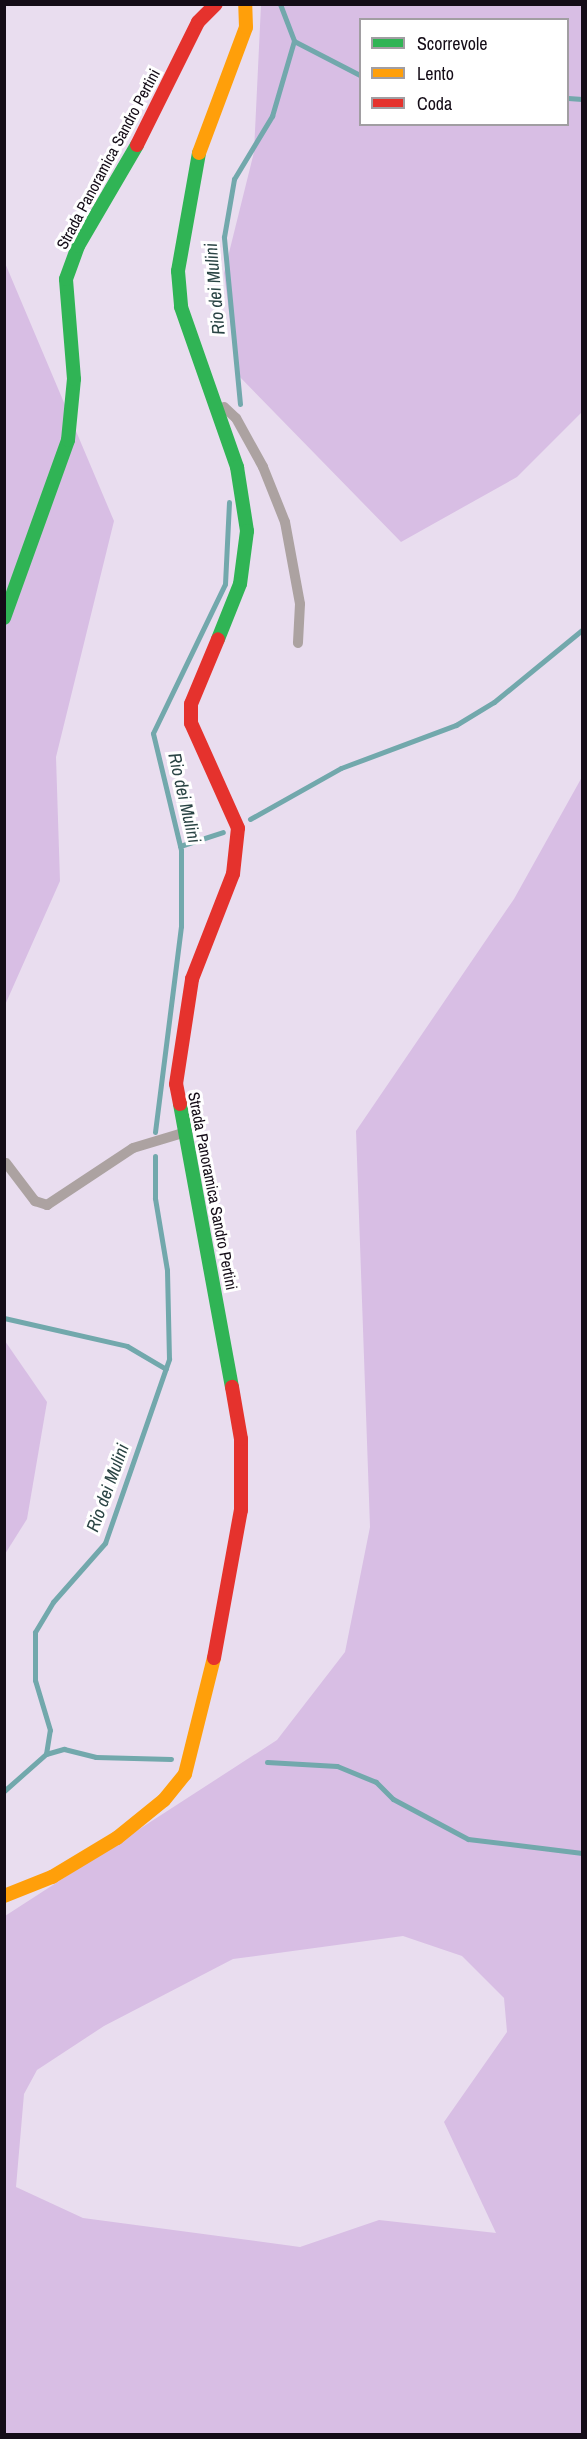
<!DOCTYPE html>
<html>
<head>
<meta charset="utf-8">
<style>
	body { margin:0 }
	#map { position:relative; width:587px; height:2439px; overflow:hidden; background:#e9ddef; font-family:"Archivo Narrow",sans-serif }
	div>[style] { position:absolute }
	.green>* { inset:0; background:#d8bee4 }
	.stream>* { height:5px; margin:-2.5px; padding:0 2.5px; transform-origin:2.5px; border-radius:2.5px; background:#72a8ac }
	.lane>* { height:10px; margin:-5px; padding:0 5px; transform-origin:5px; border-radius:5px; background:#aca2a1 }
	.fast>* { height:14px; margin:-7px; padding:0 7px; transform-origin:7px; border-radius:7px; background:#30b455 }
	.slow>* { height:14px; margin:-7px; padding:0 7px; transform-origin:7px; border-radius:7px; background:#ff9f0a }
	.jam>* { height:14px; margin:-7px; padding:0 7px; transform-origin:7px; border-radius:7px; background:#e5322d }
	span { translate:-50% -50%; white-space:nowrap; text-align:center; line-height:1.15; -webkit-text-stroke:6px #fff; paint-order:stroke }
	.street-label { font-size:16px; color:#140c17 }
	.water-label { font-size:18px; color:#2a4444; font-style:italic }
	.frame { position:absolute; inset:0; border:6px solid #140c17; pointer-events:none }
	.legend { position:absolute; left:359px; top:18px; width:210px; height:108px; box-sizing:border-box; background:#fff; border:2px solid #a19ea2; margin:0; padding:8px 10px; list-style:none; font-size:18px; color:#140c17 }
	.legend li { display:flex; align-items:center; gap:12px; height:30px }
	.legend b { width:30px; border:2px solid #a19ea2 }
</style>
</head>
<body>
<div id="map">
	<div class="green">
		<div style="clip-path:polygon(evenodd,261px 5px,582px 5px,582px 412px,517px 477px,401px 542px,237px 374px,224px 273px,254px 152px,261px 5px,360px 20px,568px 20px,568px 124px,360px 124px,360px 20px)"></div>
		<div style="clip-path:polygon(5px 263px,114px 521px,56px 757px,60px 881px,5px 1005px)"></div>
		<div style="clip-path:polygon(evenodd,582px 777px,582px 2434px,5px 2434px,5px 1916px,277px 1740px,345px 1652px,370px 1527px,356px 1131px,514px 899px,582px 777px,403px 1936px,462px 1956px,504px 1998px,507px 2032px,444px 2122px,496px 2233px,379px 2220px,300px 2247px,83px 2218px,16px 2187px,24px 2094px,37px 2070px,104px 2026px,233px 1959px,403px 1936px)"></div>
		<div style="clip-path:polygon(5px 1341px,47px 1402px,27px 1519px,5px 1554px)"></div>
	</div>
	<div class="stream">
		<div style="left:280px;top:4px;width:40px;rotate:69deg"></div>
		<div style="left:294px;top:41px;width:74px;rotate:27.3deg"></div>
		<div style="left:568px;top:98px;width:14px;rotate:4deg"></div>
		<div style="left:240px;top:404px;width:168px;rotate:-95.5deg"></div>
		<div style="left:224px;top:237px;width:59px;rotate:-80.2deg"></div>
		<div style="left:234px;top:179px;width:74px;rotate:-58.9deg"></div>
		<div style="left:272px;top:116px;width:78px;rotate:-73.7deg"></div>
		<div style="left:250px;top:819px;width:104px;rotate:-29.3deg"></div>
		<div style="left:341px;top:768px;width:123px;rotate:-20.5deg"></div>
		<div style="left:456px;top:725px;width:44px;rotate:-31.2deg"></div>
		<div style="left:494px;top:702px;width:114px;rotate:-39.3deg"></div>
		<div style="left:180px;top:846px;width:45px;rotate:-18deg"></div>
		<div style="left:155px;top:1132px;width:208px;rotate:-82.8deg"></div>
		<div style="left:181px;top:926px;width:76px;rotate:-90deg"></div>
		<div style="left:181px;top:850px;width:120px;rotate:-103.5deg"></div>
		<div style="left:153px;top:733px;width:165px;rotate:-64.2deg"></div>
		<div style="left:225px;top:584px;width:82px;rotate:-87.2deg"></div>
		<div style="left:4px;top:1318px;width:126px;rotate:12.8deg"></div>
		<div style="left:127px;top:1346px;width:45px;rotate:30.5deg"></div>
		<div style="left:46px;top:1754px;width:19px;rotate:-16deg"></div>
		<div style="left:64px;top:1749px;width:33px;rotate:14deg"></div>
		<div style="left:96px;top:1757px;width:75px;rotate:1.5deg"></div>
		<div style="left:267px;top:1762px;width:70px;rotate:3.3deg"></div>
		<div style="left:337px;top:1766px;width:42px;rotate:22.3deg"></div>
		<div style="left:376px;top:1782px;width:24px;rotate:45deg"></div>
		<div style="left:393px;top:1799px;width:85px;rotate:28.1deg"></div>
		<div style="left:468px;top:1839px;width:115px;rotate:7deg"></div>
		<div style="left:4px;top:1791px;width:56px;rotate:-41.4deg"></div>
		<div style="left:46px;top:1754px;width:24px;rotate:-81deg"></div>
		<div style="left:50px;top:1730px;width:52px;rotate:-106.7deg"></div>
		<div style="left:35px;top:1680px;width:48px;rotate:-90deg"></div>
		<div style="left:35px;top:1632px;width:35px;rotate:-59deg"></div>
		<div style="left:53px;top:1602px;width:79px;rotate:-48.6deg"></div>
		<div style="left:105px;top:1543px;width:195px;rotate:-70.8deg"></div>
		<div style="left:169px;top:1359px;width:89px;rotate:-91.3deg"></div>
		<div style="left:167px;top:1270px;width:73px;rotate:-99.5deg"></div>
		<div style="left:155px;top:1198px;width:42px;rotate:-90deg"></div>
	</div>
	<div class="lane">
		<div style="left:224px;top:407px;width:16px;rotate:43deg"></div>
		<div style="left:236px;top:418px;width:56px;rotate:61.1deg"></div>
		<div style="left:263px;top:467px;width:59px;rotate:68.2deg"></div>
		<div style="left:285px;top:522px;width:83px;rotate:79.6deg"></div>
		<div style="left:300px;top:604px;width:39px;rotate:93deg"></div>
		<div style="left:6px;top:1163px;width:48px;rotate:52.7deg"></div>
		<div style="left:35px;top:1201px;width:13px;rotate:18deg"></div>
		<div style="left:47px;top:1205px;width:103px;rotate:-33.5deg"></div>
		<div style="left:133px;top:1148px;width:52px;rotate:-16.7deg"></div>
	</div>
	<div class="fast">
		<div style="left:199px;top:153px;width:120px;rotate:100.1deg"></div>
		<div style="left:178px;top:271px;width:36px;rotate:85deg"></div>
		<div style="left:181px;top:307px;width:170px;rotate:70.7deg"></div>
		<div style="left:237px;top:467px;width:65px;rotate:81.1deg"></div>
		<div style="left:247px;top:531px;width:53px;rotate:97.5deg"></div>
		<div style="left:240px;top:584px;width:59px;rotate:111.8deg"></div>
		<div style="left:4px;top:618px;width:189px;rotate:-70.2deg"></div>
		<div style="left:68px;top:440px;width:61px;rotate:-84.4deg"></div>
		<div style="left:74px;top:379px;width:100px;rotate:-94.6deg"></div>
		<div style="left:66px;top:279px;width:35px;rotate:-70deg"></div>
		<div style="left:78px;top:246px;width:117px;rotate:-59.7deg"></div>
		<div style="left:180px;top:1104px;width:288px;rotate:79.6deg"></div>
	</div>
	<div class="slow">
		<div style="left:199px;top:153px;width:134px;rotate:-69.5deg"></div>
		<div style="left:246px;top:27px;width:23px;rotate:-92deg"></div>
		<div style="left:4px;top:1896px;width:52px;rotate:-21.6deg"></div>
		<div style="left:52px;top:1877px;width:76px;rotate:-31deg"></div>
		<div style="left:117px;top:1838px;width:60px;rotate:-39deg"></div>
		<div style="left:164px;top:1800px;width:33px;rotate:-51deg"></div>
		<div style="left:185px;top:1774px;width:120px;rotate:-76deg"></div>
	</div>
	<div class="jam">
		<div style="left:137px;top:145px;width:137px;rotate:-63.6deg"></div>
		<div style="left:198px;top:22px;width:25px;rotate:-45deg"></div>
		<div style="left:180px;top:1104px;width:20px;rotate:-101deg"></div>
		<div style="left:176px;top:1084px;width:106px;rotate:-81.3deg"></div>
		<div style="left:192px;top:979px;width:113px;rotate:-68.7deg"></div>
		<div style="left:233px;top:874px;width:46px;rotate:-83.8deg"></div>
		<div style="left:238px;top:828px;width:115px;rotate:-114.1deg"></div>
		<div style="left:191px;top:723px;width:19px;rotate:-90deg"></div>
		<div style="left:191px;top:704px;width:70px;rotate:-67.4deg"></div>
		<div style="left:214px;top:1658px;width:150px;rotate:-79.7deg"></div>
		<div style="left:241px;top:1510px;width:71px;rotate:-90deg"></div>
		<div style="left:241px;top:1439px;width:53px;rotate:-99.8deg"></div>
	</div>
	<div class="street-label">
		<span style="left:108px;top:159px;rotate:-62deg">Strada Panoramica Sandro Pertini</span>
		<span style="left:213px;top:1191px;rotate:79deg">Strada Panoramica Sandro Pertini</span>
	</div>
	<div class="water-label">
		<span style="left:215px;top:289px;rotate:-95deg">Rio dei Mulini</span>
		<span style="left:184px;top:798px;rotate:77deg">Rio dei Mulini</span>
		<span style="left:108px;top:1488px;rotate:-70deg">Rio dei Mulini</span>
	</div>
	<div class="frame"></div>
	<ul class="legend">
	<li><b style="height:8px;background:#30b455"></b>Scorrevole</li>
	<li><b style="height:8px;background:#ff9f0a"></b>Lento</li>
	<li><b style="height:8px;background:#e5322d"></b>Coda</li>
	</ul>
</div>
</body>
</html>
